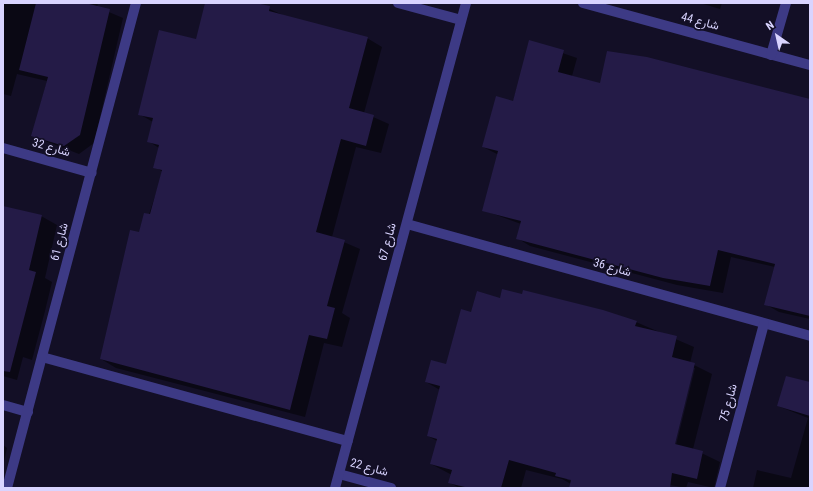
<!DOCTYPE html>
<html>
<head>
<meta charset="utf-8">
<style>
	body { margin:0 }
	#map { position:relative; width:813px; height:491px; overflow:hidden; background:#130f26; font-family:"Roboto Condensed",Vazirmatn,sans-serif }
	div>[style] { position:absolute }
	.shadow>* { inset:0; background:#0007 }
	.building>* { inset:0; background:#241b47 }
	.minor>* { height:10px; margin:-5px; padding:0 5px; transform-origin:5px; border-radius:5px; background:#3d3a85 }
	span { translate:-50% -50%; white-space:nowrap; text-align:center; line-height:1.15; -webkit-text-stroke:3.5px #130f26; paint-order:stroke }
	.street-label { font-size:12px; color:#d9d4ff }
	.frame { position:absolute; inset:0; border:4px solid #d9d4ff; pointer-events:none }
	.north { position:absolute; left:757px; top:16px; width:40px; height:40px; -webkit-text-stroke:3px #130f26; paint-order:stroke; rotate:326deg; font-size:11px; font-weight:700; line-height:16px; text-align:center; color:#d9d4ff }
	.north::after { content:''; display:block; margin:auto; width:14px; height:18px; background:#d9d4ff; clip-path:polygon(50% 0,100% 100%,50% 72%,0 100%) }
</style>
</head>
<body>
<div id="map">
	<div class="shadow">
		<div style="clip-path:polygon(3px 3px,98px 3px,97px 7px,123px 18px,94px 143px,79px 154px,32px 136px,47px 81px,17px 74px,11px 96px,3px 94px)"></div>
		<div style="clip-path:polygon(206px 3px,256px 3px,285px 16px,367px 38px,382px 47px,364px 113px,389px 124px,381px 153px,356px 147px,332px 237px,360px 249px,342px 313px,350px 318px,342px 347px,324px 343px,305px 417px,116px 368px,101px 359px,163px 172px,155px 167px,159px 148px,148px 141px,153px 122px,139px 114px,197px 41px)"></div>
		<div style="clip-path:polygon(700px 3px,722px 3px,720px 9px)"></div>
		<div style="clip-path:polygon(530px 42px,577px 58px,572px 76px,600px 84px,810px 100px,810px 319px,779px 312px,765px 304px,775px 267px,731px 257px,723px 293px,677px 285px,530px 246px,517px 238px,521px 224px,483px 210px,499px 155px,483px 147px,513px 102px)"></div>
		<div style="clip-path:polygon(3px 207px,41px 216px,57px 225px,45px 278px,52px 282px,45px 311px,32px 360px,23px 357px,17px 380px,3px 376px)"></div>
		<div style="clip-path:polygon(evenodd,501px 299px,636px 322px,694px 347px,690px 363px,712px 374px,693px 449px,720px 462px,714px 488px,688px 482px,686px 488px,654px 482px,652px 488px,570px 488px,571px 484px,562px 479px,526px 470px,521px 488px,459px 488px,449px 482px,452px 475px,431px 464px,437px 441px,428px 436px,440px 390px,426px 382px,447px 366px,472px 313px,501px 299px,693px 368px,695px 368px,675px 449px,673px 448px,693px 368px,501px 299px,565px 478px,576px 480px,575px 482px,568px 480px,565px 478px)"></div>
		<div style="clip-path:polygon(810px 383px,810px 488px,753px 488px,757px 470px,791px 478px,808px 418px,778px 406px)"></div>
		<div style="clip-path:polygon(3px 445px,7px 448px,3px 466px)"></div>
	</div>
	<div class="building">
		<div style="clip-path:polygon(36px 3px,85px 3px,110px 9px,80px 135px,64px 146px,31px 136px,48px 77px,19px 70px)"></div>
		<div style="clip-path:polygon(205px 3px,256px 3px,270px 6px,269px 11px,368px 37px,349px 108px,374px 115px,366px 146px,341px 139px,316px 232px,345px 240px,327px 306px,335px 308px,327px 339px,309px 335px,290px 410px,100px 359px,130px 230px,139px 232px,144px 213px,150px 214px,162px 170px,153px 168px,159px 145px,147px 142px,153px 118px,138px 115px,159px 30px,196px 39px)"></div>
		<div style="clip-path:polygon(529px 40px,564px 50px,558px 72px,600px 83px,607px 51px,647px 57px,810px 99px,810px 316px,764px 305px,775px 264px,718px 250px,710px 286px,663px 278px,516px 239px,521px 221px,482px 211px,498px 151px,482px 147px,496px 96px,513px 101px)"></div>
		<div style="clip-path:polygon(3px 206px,42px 215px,29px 270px,36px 272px,10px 372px,3px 371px)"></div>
		<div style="clip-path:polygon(502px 289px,522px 294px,523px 290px,603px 310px,637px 321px,635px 326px,677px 336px,672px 357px,695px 363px,675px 444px,703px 451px,697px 479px,672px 473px,670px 488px,569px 488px,571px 480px,555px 476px,556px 473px,509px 460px,501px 488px,469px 488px,448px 483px,452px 470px,430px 464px,437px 439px,427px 436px,440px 386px,425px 382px,431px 360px,446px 364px,461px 309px,471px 312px,477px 291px,500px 298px)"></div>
		<div style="clip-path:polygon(786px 376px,810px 382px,810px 416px,777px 406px)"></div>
	</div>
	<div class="minor">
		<div style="left:398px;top:3px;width:65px;rotate:15.1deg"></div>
		<div style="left:583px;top:3px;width:235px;rotate:15.3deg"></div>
		<div style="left:771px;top:55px;width:54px;rotate:-73.9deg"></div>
		<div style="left:3px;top:148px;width:92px;rotate:15.7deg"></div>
		<div style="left:407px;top:224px;width:418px;rotate:15.5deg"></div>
		<div style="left:42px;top:357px;width:317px;rotate:15.4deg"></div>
		<div style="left:3px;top:405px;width:26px;rotate:16deg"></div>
		<div style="left:339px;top:474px;width:54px;rotate:15.1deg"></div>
		<div style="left:7px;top:488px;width:502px;rotate:-75.11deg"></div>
		<div style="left:335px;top:488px;width:502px;rotate:-74.88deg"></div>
		<div style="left:720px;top:488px;width:170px;rotate:-75deg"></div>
	</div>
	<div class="street-label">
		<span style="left:700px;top:22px;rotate:15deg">شارع 44</span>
		<span style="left:51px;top:148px;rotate:16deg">شارع 32</span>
		<span style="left:60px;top:242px;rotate:-75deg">شارع 61</span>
		<span style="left:388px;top:242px;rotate:-75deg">شارع 67</span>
		<span style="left:612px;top:268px;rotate:16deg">شارع 36</span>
		<span style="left:729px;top:403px;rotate:-75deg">شارع 75</span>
		<span style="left:369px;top:468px;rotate:15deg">شارع 22</span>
	</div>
	<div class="frame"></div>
	<div class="north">N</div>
</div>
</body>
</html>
